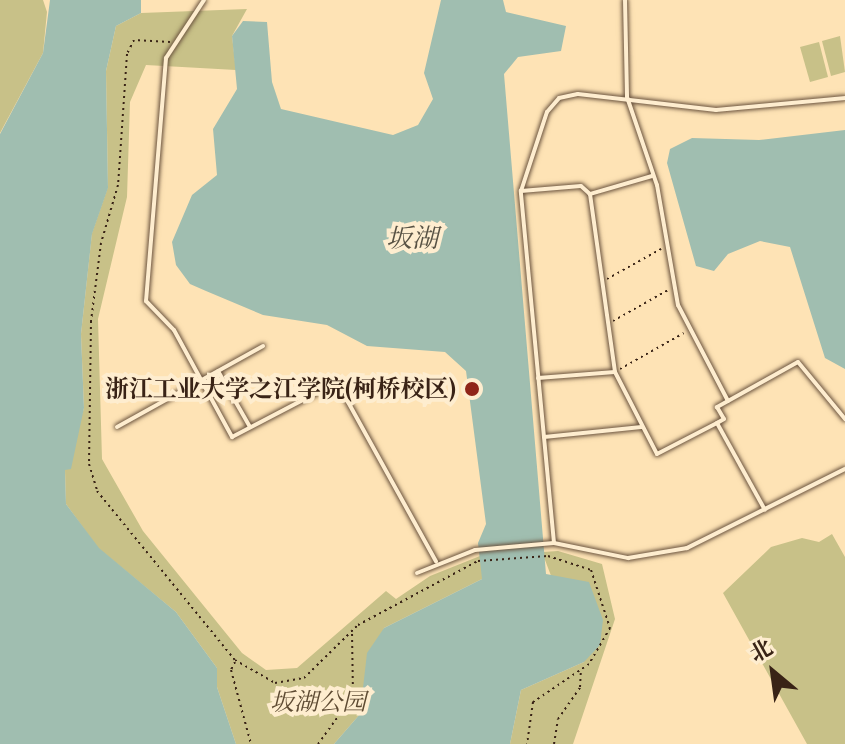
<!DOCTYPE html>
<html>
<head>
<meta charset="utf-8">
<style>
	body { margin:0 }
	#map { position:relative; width:845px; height:744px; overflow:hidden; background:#fee3b5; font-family:"Libre Caslon Text","Noto Serif SC",serif }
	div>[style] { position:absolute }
	.green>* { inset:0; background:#c8c188 }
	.water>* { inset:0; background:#a0beb0 }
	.path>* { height:2px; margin-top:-1px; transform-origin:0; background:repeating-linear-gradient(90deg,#392316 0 2px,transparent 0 6px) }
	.roads { filter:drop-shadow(0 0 2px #6a533e) drop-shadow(0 0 2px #6a533e) }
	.lane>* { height:4px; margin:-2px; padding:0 2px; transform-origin:2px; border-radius:2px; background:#feedcf }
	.dots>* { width:22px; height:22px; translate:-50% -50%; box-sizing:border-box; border:4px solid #feedcf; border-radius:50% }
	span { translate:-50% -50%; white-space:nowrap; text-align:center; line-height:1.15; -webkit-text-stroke:8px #feedcf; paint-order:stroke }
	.poi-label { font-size:24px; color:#392316; font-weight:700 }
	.right { translate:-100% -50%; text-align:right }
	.park-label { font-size:24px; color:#5d4a32; font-style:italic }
	.water-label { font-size:26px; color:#585244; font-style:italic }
	.north { position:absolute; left:733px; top:632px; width:80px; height:80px; -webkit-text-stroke:6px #feedcf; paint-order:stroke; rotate:331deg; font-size:22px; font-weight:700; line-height:32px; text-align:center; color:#392316 }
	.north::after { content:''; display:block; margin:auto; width:28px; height:36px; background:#392316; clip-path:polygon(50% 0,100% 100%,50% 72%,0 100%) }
</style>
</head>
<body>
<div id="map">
	<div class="green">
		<div style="clip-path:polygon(0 0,43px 0,47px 12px,43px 53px,0 133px)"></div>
		<div style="clip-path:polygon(247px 9px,232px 36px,236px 70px,146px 65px,130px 102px,127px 197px,98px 319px,102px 459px,143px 531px,242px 653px,266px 670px,297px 668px,386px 591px,396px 599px,430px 576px,480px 556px,558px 551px,602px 564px,615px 619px,573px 744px,510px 744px,521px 690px,584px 662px,545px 560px,482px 579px,384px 628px,360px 714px,334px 744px,236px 744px,217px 687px,217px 668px,176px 612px,98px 548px,66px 504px,65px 470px,84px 408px,81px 334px,92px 233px,108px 187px,106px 71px,116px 26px,141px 13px)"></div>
		<div style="clip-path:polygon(840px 36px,845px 72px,831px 76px,822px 41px)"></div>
		<div style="clip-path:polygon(819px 42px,828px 77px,810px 82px,800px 47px)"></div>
		<div style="clip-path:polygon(832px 534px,845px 557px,845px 744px,807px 744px,723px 593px,771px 547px,802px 538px,819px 542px)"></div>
	</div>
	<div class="water">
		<div style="clip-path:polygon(50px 0,141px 0,141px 13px,116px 26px,106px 71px,108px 188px,92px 234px,81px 334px,84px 408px,71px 469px,65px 470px,66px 504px,99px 548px,176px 612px,217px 668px,217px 687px,236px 744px,0 744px,0 134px,43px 53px)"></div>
		<div style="clip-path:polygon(441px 0,503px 0,506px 12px,566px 26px,561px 51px,518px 57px,504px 74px,546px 574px,589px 582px,603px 620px,600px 645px,584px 662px,521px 690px,510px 744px,334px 744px,360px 714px,367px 653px,384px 628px,482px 579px,478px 543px,486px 524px,466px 371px,445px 352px,367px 346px,327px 325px,263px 315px,206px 291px,190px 284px,176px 265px,172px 242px,192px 195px,217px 175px,213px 129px,237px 89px,232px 36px,243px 21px,267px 22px,272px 82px,281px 109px,393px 135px,418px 125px,433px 99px,424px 73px)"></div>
		<div style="clip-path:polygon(845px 130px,845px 369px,825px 358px,790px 247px,760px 241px,728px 254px,714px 271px,696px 266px,667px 163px,670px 149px,692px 138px,759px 140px)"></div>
	</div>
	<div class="path">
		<div style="left:170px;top:42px;width:36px;rotate:-177deg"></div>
		<div style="left:134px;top:40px;width:16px;rotate:117deg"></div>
		<div style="left:127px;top:54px;width:131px;rotate:93.9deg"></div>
		<div style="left:118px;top:185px;width:60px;rotate:106.3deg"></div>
		<div style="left:101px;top:243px;width:79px;rotate:97.3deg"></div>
		<div style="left:91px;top:321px;width:143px;rotate:90.8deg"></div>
		<div style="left:89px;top:464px;width:28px;rotate:73deg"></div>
		<div style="left:97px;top:491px;width:218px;rotate:50.8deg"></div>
		<div style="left:235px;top:660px;width:46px;rotate:29.9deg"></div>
		<div style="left:275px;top:683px;width:29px;rotate:-10deg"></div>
		<div style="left:304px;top:678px;width:76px;rotate:-44.5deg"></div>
		<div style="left:358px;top:625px;width:136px;rotate:-28.1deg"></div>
		<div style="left:478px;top:561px;width:70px;rotate:-4.1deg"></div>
		<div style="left:548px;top:556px;width:45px;rotate:18deg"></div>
		<div style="left:591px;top:570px;width:61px;rotate:71.9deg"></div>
		<div style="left:610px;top:628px;width:42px;rotate:120.3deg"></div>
		<div style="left:589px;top:664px;width:68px;rotate:145.8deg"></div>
		<div style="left:533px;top:702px;width:42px;rotate:98.1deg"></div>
		<div style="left:607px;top:279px;width:62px;rotate:-29.1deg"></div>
		<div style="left:613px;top:321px;width:65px;rotate:-29.3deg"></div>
		<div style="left:620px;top:369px;width:73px;rotate:-29.4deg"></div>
		<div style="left:235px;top:662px;width:9px;rotate:117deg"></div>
		<div style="left:231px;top:670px;width:77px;rotate:74.9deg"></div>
		<div style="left:318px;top:744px;width:59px;rotate:-53.9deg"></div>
		<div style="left:353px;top:696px;width:65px;rotate:-90.9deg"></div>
		<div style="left:554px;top:744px;width:25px;rotate:-81deg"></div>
		<div style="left:558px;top:719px;width:39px;rotate:-55deg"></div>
		<div style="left:580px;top:687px;width:17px;rotate:-87deg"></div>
	</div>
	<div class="roads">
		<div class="lane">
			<div style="left:204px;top:0;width:69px;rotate:123.2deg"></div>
			<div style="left:166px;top:58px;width:244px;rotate:94.7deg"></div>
			<div style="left:146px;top:301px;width:40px;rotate:46deg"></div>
			<div style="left:174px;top:330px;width:122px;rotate:61.5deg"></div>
			<div style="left:232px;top:437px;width:119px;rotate:-27.6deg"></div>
			<div style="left:337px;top:382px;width:205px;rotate:61.1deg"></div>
			<div style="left:625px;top:0;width:97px;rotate:88.8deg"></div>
			<div style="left:627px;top:97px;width:93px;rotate:71.2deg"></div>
			<div style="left:657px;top:185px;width:122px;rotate:80.1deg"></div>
			<div style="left:678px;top:305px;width:108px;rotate:62.5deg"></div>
			<div style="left:728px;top:401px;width:80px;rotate:-29.1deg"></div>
			<div style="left:798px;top:362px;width:74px;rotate:50.5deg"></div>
			<div style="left:652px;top:176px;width:65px;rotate:163.8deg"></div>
			<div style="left:590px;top:194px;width:180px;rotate:82deg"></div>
			<div style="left:615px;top:372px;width:92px;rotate:62.9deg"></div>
			<div style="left:657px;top:454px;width:68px;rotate:-27.3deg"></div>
			<div style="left:521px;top:191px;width:60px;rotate:-4.8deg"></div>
			<div style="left:581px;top:186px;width:12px;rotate:42deg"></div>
			<div style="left:218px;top:371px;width:64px;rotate:60.3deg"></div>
			<div style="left:538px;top:378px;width:77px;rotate:-4.5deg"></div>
			<div style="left:728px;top:401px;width:13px;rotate:151deg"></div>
			<div style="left:717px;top:407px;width:14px;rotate:60deg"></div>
			<div style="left:724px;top:419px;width:8px;rotate:150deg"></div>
			<div style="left:717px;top:423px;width:99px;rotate:61.1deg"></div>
			<div style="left:117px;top:427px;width:167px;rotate:-29deg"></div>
			<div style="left:544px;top:437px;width:98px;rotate:-5.9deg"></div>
			<div style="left:554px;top:543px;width:354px;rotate:-95.4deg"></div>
			<div style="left:521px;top:191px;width:83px;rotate:-71.8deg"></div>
			<div style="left:547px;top:112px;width:18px;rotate:-49deg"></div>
			<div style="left:559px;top:98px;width:19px;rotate:-12deg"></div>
			<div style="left:578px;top:94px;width:139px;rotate:6.6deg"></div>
			<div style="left:716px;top:110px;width:130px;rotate:-5.3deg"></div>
			<div style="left:417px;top:573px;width:62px;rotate:-21.6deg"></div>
			<div style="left:475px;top:550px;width:79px;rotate:-5.1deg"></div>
			<div style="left:554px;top:543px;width:76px;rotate:11.5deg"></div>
			<div style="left:628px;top:558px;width:60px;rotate:-9.6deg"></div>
			<div style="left:687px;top:548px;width:177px;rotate:-26.6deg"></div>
		</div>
	</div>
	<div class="dots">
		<div style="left:472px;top:389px;background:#8f2418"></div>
	</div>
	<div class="poi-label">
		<span class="right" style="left:456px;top:389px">浙江工业大学之江学院(柯桥校区)</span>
	</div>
	<div class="park-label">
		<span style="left:318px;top:702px">坂湖公园</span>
	</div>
	<div class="water-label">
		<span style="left:412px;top:239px">坂湖</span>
	</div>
	<div class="north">北</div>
</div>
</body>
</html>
